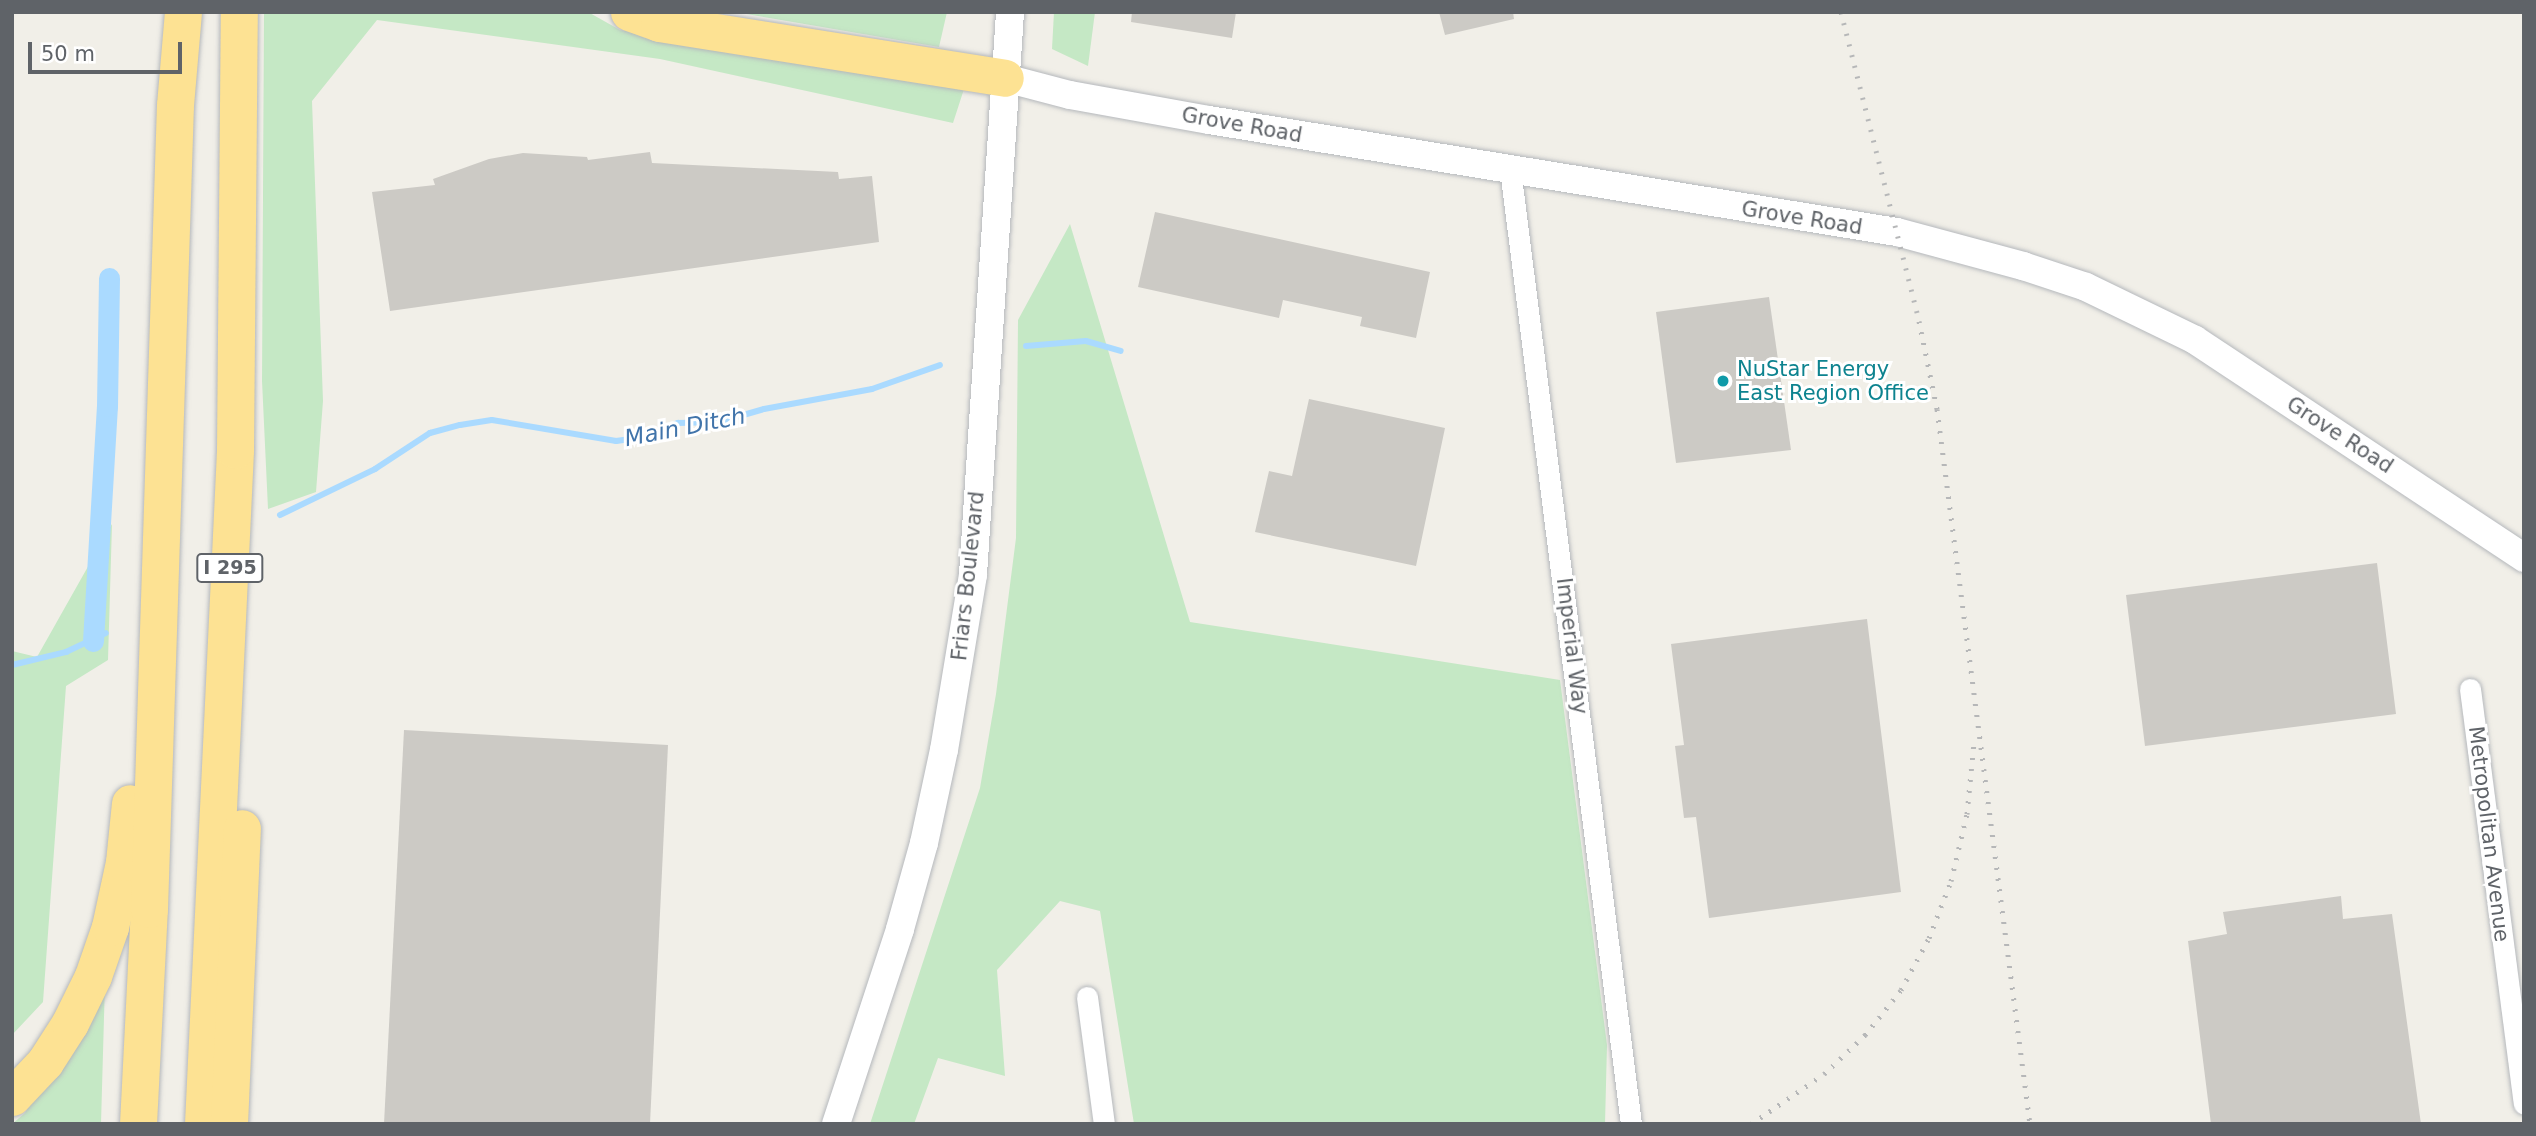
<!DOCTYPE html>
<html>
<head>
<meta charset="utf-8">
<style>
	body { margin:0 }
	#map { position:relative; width:2536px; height:1136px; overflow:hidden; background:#f1efe8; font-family:"DejaVu Sans",sans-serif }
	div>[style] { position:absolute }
	.green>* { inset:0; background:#c5e8c5 }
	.stream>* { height:6px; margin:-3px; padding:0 3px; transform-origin:3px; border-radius:3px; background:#aadaff }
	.canal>* { height:21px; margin:-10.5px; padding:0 10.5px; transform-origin:10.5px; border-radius:10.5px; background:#aadaff }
	.building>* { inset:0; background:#cccac5 }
	.roads { filter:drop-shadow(0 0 2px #b5b8bc) drop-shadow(0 0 2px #b5b8bc) }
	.street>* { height:21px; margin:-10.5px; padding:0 10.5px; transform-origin:10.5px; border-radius:10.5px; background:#fff }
	.secondary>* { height:28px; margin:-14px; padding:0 14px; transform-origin:14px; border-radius:14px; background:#fff }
	.highway>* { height:37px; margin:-18.5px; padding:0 18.5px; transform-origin:18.5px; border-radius:18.5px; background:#fde293 }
	.rail>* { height:5px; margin-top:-2.5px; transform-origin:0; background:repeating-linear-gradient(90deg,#b6b7b8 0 2px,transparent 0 11px) }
	.dots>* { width:19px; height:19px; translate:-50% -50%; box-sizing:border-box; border:4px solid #fff; border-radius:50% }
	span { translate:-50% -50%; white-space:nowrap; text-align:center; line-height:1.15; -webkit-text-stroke:6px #fff; paint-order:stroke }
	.shield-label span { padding:2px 5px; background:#fff; border:2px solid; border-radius:5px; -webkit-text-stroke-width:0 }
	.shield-label { font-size:19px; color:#5f6368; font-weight:700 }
	.street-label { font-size:21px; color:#5f6368 }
	.culture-label { font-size:21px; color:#0d838f }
	.left { translate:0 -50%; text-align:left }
	.water-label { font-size:23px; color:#4174aa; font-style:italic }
	.frame { position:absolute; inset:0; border:14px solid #5f6368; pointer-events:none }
	.scale { position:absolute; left:28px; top:42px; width:154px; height:32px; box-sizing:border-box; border:4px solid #5f6368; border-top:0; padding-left:9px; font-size:21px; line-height:24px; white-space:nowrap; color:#5f6368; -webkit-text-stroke:5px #fff; paint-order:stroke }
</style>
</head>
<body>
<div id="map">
	<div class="green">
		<div style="clip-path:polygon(264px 12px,588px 12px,620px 30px,964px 89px,953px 123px,660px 59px,377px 20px,312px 101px,323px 401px,316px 492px,268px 509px,262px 381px)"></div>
		<div style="clip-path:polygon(735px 12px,947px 12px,939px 47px)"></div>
		<div style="clip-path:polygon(1054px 12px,1095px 12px,1088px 66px,1052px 49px)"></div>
		<div style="clip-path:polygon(1070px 224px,1190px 622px,1560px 680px,1607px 1045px,1605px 1124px,1134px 1124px,1100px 911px,1060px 901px,997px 970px,1005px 1076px,938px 1058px,914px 1124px,870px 1124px,980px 788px,996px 694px,1016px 538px,1018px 320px)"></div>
		<div style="clip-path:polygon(112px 524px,108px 660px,66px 686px,43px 1002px,12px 1035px,12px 651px,37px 657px)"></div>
		<div style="clip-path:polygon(105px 982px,101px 1124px,12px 1124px,25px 1113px)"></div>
	</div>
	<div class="stream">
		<div style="left:1026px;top:346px;width:60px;rotate:-4.8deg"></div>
		<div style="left:1086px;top:341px;width:36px;rotate:16deg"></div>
		<div style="left:280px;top:515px;width:106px;rotate:-25.8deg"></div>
		<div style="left:375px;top:469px;width:66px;rotate:-33.2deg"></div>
		<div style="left:430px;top:433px;width:31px;rotate:-15deg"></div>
		<div style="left:460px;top:425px;width:32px;rotate:-9deg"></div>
		<div style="left:492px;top:420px;width:126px;rotate:9.6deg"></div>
		<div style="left:616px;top:441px;width:22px;rotate:-8deg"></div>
		<div style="left:638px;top:438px;width:43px;rotate:-20.6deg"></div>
		<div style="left:678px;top:423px;width:41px;rotate:-1.4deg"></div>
		<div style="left:719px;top:422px;width:47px;rotate:-16.1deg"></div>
		<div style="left:764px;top:409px;width:110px;rotate:-10.5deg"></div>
		<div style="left:872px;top:389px;width:72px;rotate:-19.4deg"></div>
		<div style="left:12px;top:665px;width:56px;rotate:-13.5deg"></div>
		<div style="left:66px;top:652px;width:44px;rotate:-25.4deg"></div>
	</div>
	<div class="canal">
		<div style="left:93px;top:641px;width:235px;rotate:-86.6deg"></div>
		<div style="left:107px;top:406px;width:128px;rotate:-89.1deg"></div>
	</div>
	<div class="building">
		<div style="clip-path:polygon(1132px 12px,1236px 12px,1232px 38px,1131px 22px)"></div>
		<div style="clip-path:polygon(1439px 12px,1513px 12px,1514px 19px,1445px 35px)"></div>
		<div style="clip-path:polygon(650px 152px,652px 163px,838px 172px,839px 179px,872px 176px,879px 242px,390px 311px,372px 192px,435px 185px,433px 179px,489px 159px,523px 153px,587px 157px,588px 160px)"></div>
		<div style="clip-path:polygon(1155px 212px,1430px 272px,1416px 338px,1360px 326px,1362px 317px,1283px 300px,1279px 318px,1138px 287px)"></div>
		<div style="clip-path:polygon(1769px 297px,1791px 450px,1676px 463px,1656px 312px)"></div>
		<div style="clip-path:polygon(1309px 399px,1445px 428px,1416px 566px,1255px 532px,1269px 471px,1292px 476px)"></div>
		<div style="clip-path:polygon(2377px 563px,2396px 714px,2145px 746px,2126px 595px)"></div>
		<div style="clip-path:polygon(1867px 619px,1901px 892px,1709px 918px,1696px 817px,1684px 818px,1675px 746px,1684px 745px,1671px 644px)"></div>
		<div style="clip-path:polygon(404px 730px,668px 745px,650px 1124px,384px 1124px)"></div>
		<div style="clip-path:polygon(2341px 896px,2343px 919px,2392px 914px,2421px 1124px,2211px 1124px,2188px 941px,2227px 934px,2223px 912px)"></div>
	</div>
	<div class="roads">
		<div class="street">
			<div style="left:1510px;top:169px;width:963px;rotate:82.78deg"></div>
			<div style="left:2470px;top:689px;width:418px;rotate:82.6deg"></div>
			<div style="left:1087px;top:997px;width:128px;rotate:82.4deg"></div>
		</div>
		<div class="secondary">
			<div style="left:1005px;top:78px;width:67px;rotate:14.7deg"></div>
			<div style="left:1070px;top:95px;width:141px;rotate:10.2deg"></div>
			<div style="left:1209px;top:120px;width:697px;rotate:9.25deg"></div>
			<div style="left:1897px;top:232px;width:131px;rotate:15.1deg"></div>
			<div style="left:2023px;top:266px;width:66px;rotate:18.4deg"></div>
			<div style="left:2086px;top:287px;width:121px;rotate:25.9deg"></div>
			<div style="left:2195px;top:340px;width:395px;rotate:33.5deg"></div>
			<div style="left:836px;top:1124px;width:205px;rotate:-71.8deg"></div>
			<div style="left:900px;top:929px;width:89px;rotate:-74.4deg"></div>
			<div style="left:924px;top:843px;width:95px;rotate:-77.9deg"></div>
			<div style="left:944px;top:750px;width:178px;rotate:-80.6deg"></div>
			<div style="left:973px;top:574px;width:563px;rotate:-86.23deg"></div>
		</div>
		<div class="highway">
			<div style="left:629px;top:12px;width:32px;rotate:20deg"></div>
			<div style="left:659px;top:23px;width:350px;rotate:9deg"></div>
			<div style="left:12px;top:1097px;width:48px;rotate:-46.7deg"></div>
			<div style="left:45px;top:1062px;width:46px;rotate:-57.3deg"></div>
			<div style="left:70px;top:1023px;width:52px;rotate:-63.9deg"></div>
			<div style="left:93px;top:976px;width:52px;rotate:-70.9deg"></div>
			<div style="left:110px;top:927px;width:66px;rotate:-77.8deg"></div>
			<div style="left:124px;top:862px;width:59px;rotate:-84.2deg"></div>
			<div style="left:138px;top:1124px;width:215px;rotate:-87.1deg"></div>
			<div style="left:149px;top:909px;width:804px;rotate:-88.15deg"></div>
			<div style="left:175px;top:105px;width:93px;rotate:-85.1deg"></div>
			<div style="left:203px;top:1124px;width:675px;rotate:-87.28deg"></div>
			<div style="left:235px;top:450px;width:438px;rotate:-89.5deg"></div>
			<div style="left:229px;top:1124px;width:296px;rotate:-87.5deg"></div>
		</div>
	</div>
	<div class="rail">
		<div style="left:1841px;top:12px;width:319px;rotate:75.8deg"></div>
		<div style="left:1919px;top:321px;width:90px;rotate:78.4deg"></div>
		<div style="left:1937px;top:409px;width:721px;rotate:82.59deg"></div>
		<div style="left:1751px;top:1124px;width:88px;rotate:-34.4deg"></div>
		<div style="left:1824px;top:1074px;width:57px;rotate:-43.6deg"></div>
		<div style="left:1865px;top:1035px;width:58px;rotate:-51.3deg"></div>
		<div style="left:1901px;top:990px;width:59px;rotate:-61.7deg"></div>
		<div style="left:1929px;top:938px;width:61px;rotate:-68.9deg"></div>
		<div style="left:1951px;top:881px;width:69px;rotate:-76.6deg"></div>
		<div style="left:1967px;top:814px;width:71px;rotate:-84.4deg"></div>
	</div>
	<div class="dots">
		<div style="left:1723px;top:381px;background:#0f9aa8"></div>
	</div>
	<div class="shield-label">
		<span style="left:230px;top:568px">I 295</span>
	</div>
	<div class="street-label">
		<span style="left:1242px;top:125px;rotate:10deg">Grove Road</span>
		<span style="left:1802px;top:218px;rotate:9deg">Grove Road</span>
		<span style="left:2340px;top:435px;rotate:33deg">Grove Road</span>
		<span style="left:968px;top:576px;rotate:-84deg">Friars Boulevard</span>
		<span style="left:1572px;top:646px;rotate:83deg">Imperial Way</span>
		<span style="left:2489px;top:834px;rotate:83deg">Metropolitan Avenue</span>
	</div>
	<div class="culture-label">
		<span class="left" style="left:1737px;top:381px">NuStar Energy<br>East Region Office</span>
	</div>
	<div class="water-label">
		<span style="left:685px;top:427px;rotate:-11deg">Main Ditch</span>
	</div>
	<div class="frame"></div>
	<div class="scale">50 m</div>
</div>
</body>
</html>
